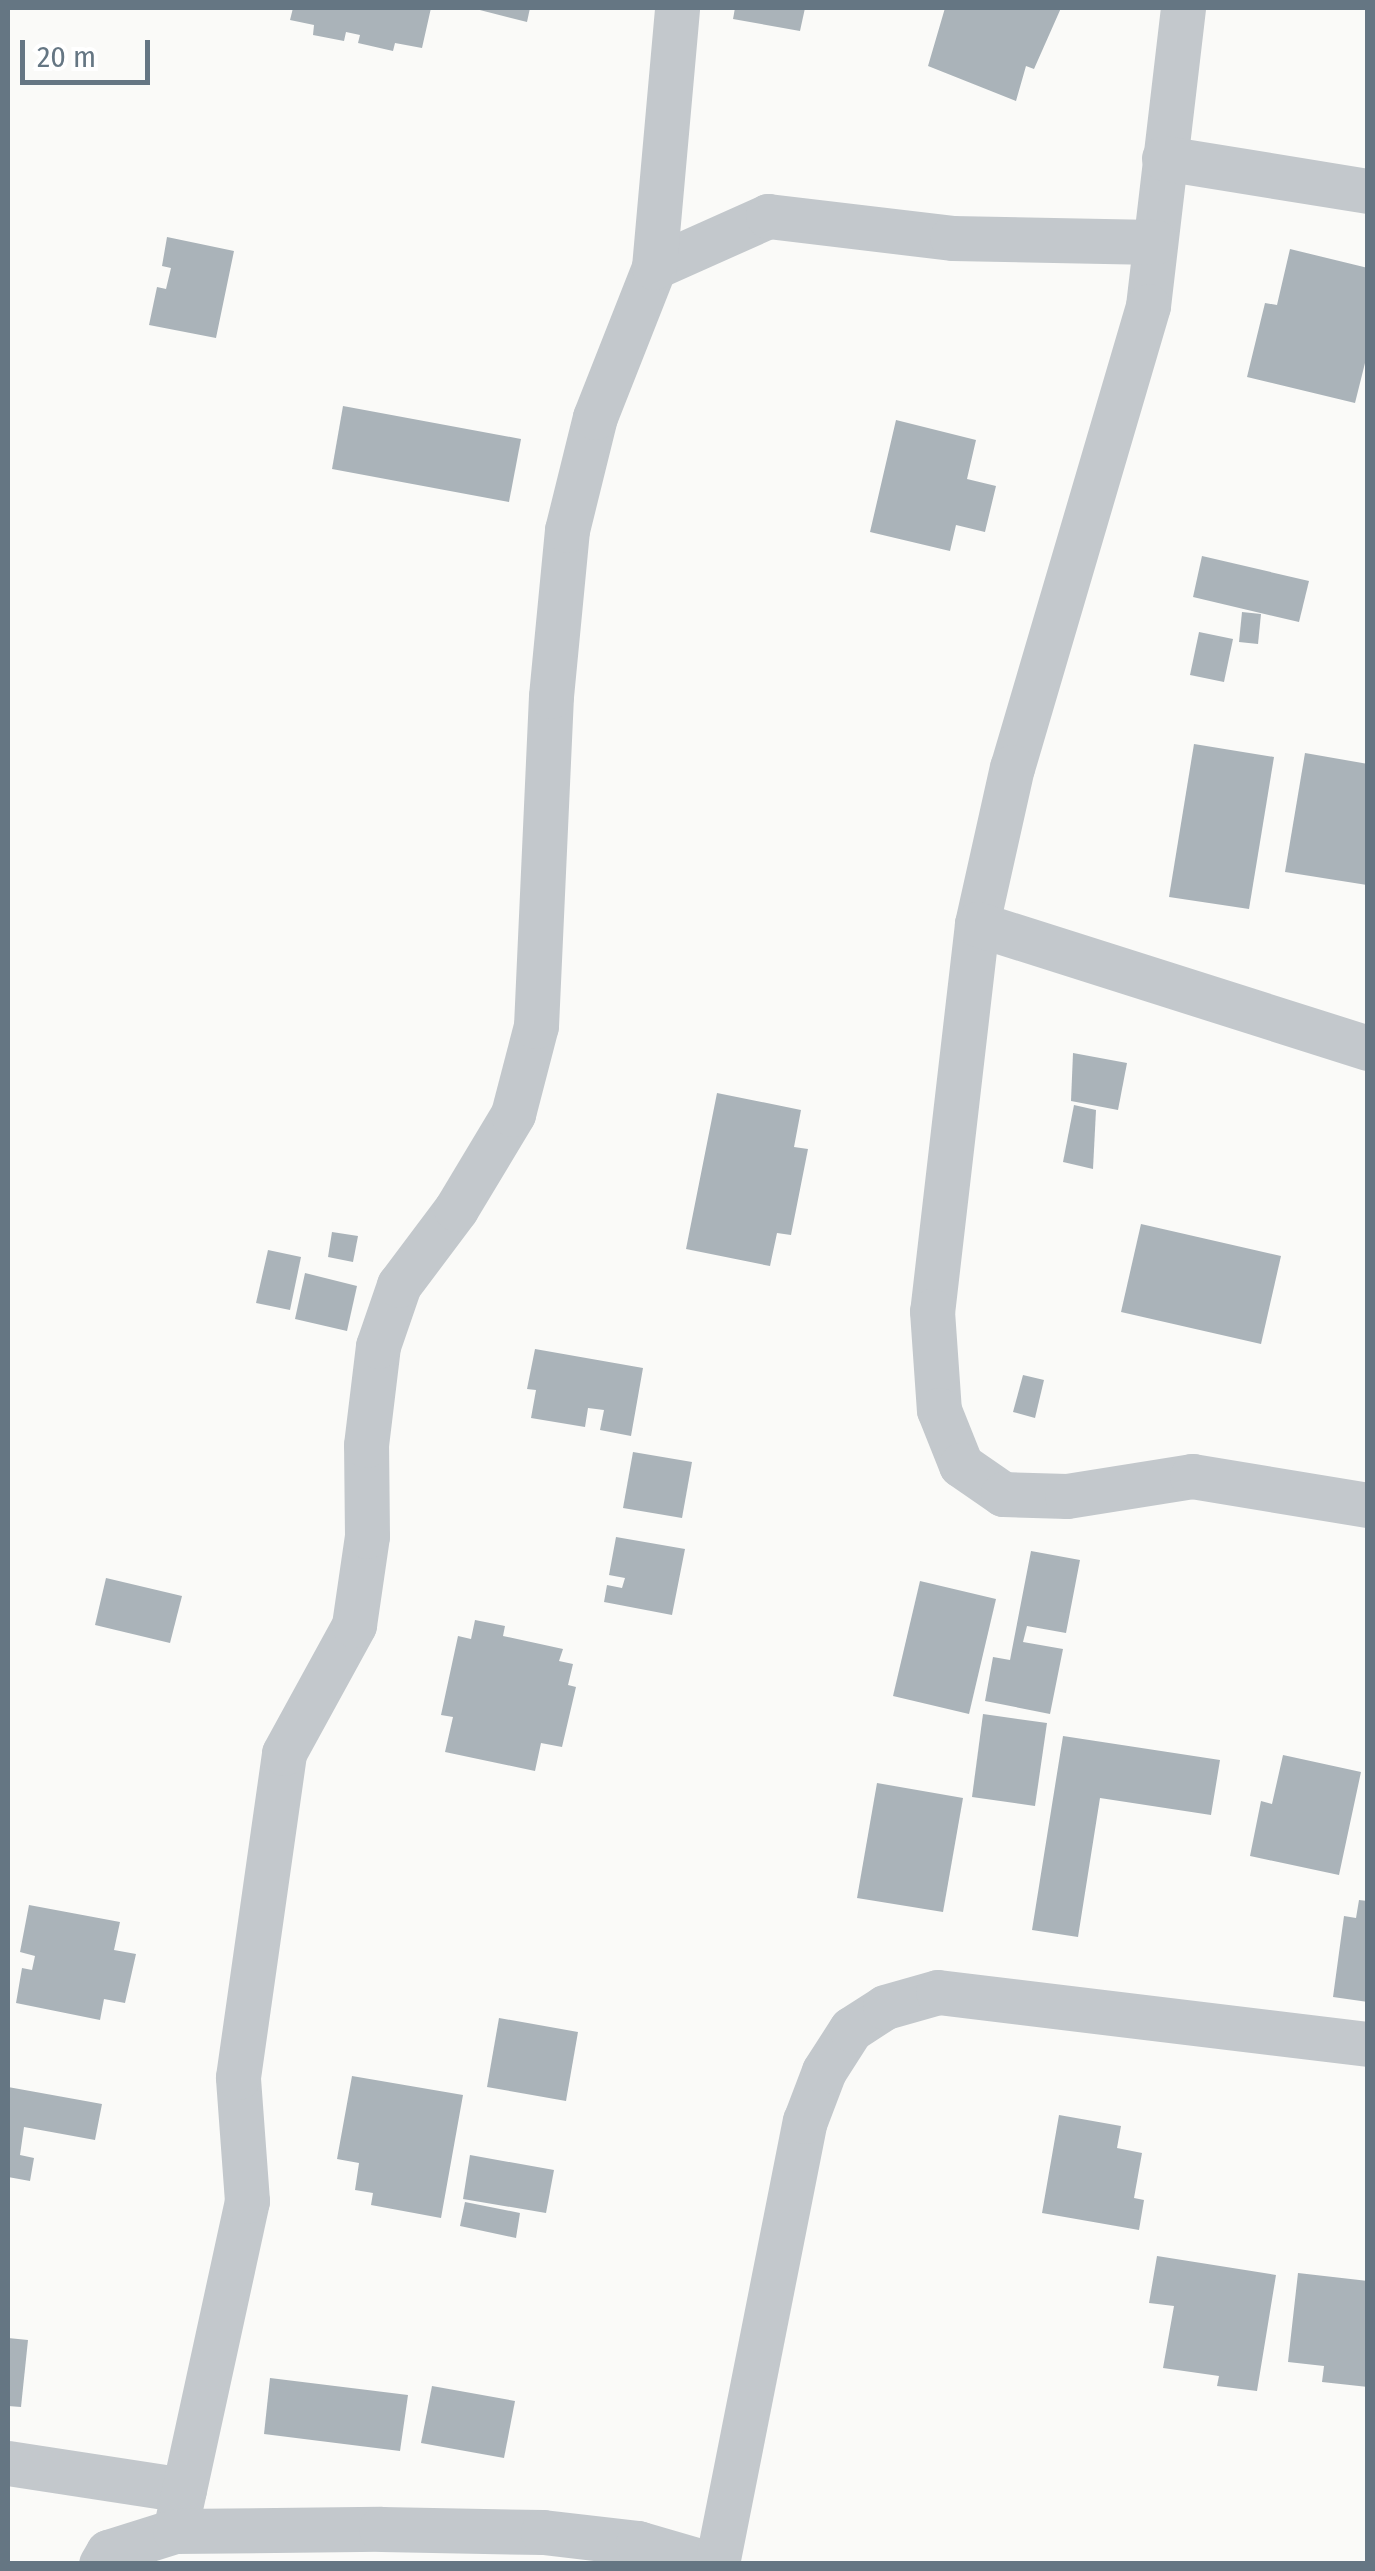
<!DOCTYPE html>
<html>
<head>
<meta charset="utf-8">
<style>
	body { margin:0 }
	#map { position:relative; width:1375px; height:2571px; overflow:hidden; background:#fafaf8; font-family:"Fira Sans Condensed",sans-serif }
	div>[style] { position:absolute }
	.building>* { inset:0; background:#aab3b9 }
	.street>* { height:45px; margin:-22.5px; padding:0 22.5px; transform-origin:22.5px; border-radius:22.5px; background:#c3c8cc }
	span { translate:-50% -50%; white-space:nowrap; text-align:center; line-height:1.15; -webkit-text-stroke:10px #fff; paint-order:stroke }
	.frame { position:absolute; inset:0; border:10px solid #657683; pointer-events:none }
	.scale { position:absolute; left:20px; top:40px; width:130px; height:45px; box-sizing:border-box; border:5px solid #657683; border-top:0; padding-left:12px; font-size:30px; line-height:35px; white-space:nowrap; color:#657683; -webkit-text-stroke:8px #fff; paint-order:stroke }
</style>
</head>
<body>
<div id="map">
	<div class="building">
		<div style="clip-path:polygon(293px 8px,431px 8px,422px 48px,395px 43px,393px 51px,358px 43px,360px 35px,346px 32px,344px 41px,313px 35px,314px 25px,290px 20px)"></div>
		<div style="clip-path:polygon(472px 8px,530px 8px,527px 22px)"></div>
		<div style="clip-path:polygon(735px 8px,805px 8px,800px 31px,733px 19px)"></div>
		<div style="clip-path:polygon(945px 8px,1061px 8px,1034px 69px,1026px 66px,1016px 101px,928px 66px)"></div>
		<div style="clip-path:polygon(167px 237px,234px 251px,216px 338px,149px 325px,157px 287px,166px 289px,171px 268px,162px 266px)"></div>
		<div style="clip-path:polygon(1290px 249px,1368px 268px,1368px 351px,1355px 403px,1247px 377px,1265px 303px,1277px 305px)"></div>
		<div style="clip-path:polygon(343px 406px,521px 439px,509px 502px,332px 469px)"></div>
		<div style="clip-path:polygon(896px 420px,976px 440px,967px 479px,996px 486px,985px 532px,956px 525px,950px 551px,870px 532px)"></div>
		<div style="clip-path:polygon(1202px 556px,1309px 581px,1299px 622px,1193px 597px)"></div>
		<div style="clip-path:polygon(1242px 612px,1261px 614px,1258px 644px,1239px 642px)"></div>
		<div style="clip-path:polygon(1199px 632px,1233px 639px,1224px 682px,1190px 675px)"></div>
		<div style="clip-path:polygon(1194px 744px,1274px 757px,1249px 909px,1169px 897px)"></div>
		<div style="clip-path:polygon(1305px 753px,1368px 764px,1367px 885px,1285px 872px)"></div>
		<div style="clip-path:polygon(1073px 1053px,1127px 1063px,1118px 1110px,1071px 1101px)"></div>
		<div style="clip-path:polygon(717px 1093px,801px 1110px,794px 1147px,808px 1149px,791px 1235px,777px 1233px,770px 1266px,686px 1249px)"></div>
		<div style="clip-path:polygon(1074px 1105px,1096px 1110px,1093px 1169px,1063px 1162px)"></div>
		<div style="clip-path:polygon(1141px 1224px,1281px 1256px,1261px 1344px,1121px 1312px)"></div>
		<div style="clip-path:polygon(332px 1232px,358px 1236px,353px 1262px,328px 1257px)"></div>
		<div style="clip-path:polygon(268px 1250px,301px 1257px,290px 1310px,256px 1303px)"></div>
		<div style="clip-path:polygon(305px 1273px,357px 1286px,347px 1331px,295px 1319px)"></div>
		<div style="clip-path:polygon(535px 1349px,643px 1368px,631px 1436px,600px 1430px,604px 1410px,588px 1408px,585px 1427px,531px 1418px,536px 1390px,527px 1389px)"></div>
		<div style="clip-path:polygon(1023px 1375px,1044px 1380px,1035px 1418px,1013px 1412px)"></div>
		<div style="clip-path:polygon(633px 1452px,692px 1462px,682px 1518px,623px 1508px)"></div>
		<div style="clip-path:polygon(616px 1537px,685px 1549px,672px 1615px,604px 1602px,607px 1585px,622px 1588px,625px 1578px,609px 1575px)"></div>
		<div style="clip-path:polygon(1031px 1551px,1080px 1560px,1066px 1633px,1027px 1626px,1023px 1642px,1063px 1649px,1050px 1714px,985px 1701px,993px 1657px,1010px 1660px)"></div>
		<div style="clip-path:polygon(106px 1578px,182px 1596px,170px 1643px,95px 1625px)"></div>
		<div style="clip-path:polygon(920px 1581px,996px 1599px,969px 1714px,893px 1696px)"></div>
		<div style="clip-path:polygon(475px 1620px,505px 1626px,503px 1636px,563px 1649px,559px 1661px,573px 1664px,568px 1685px,576px 1687px,562px 1747px,541px 1743px,535px 1771px,445px 1752px,453px 1717px,441px 1715px,458px 1636px,471px 1639px)"></div>
		<div style="clip-path:polygon(983px 1714px,1047px 1723px,1035px 1806px,972px 1797px)"></div>
		<div style="clip-path:polygon(1063px 1736px,1220px 1760px,1211px 1815px,1100px 1798px,1078px 1937px,1032px 1930px)"></div>
		<div style="clip-path:polygon(1283px 1755px,1361px 1772px,1339px 1875px,1250px 1856px,1261px 1801px,1272px 1804px)"></div>
		<div style="clip-path:polygon(877px 1783px,963px 1798px,943px 1912px,857px 1898px)"></div>
		<div style="clip-path:polygon(1359px 1900px,1368px 1901px,1368px 2002px,1333px 1997px,1344px 1916px,1356px 1918px)"></div>
		<div style="clip-path:polygon(29px 1905px,120px 1922px,114px 1950px,136px 1954px,125px 2003px,104px 1999px,100px 2020px,16px 2003px,22px 1968px,32px 1970px,35px 1956px,20px 1952px)"></div>
		<div style="clip-path:polygon(499px 2018px,578px 2032px,566px 2101px,487px 2087px)"></div>
		<div style="clip-path:polygon(352px 2076px,463px 2095px,441px 2218px,371px 2205px,373px 2193px,355px 2190px,359px 2163px,337px 2159px)"></div>
		<div style="clip-path:polygon(8px 2087px,102px 2104px,95px 2140px,24px 2127px,20px 2155px,34px 2158px,30px 2181px,8px 2177px)"></div>
		<div style="clip-path:polygon(1059px 2115px,1121px 2126px,1117px 2148px,1142px 2153px,1134px 2198px,1144px 2200px,1139px 2230px,1042px 2213px)"></div>
		<div style="clip-path:polygon(470px 2155px,554px 2170px,546px 2213px,463px 2199px)"></div>
		<div style="clip-path:polygon(465px 2202px,520px 2213px,516px 2238px,460px 2226px)"></div>
		<div style="clip-path:polygon(1157px 2256px,1276px 2275px,1257px 2391px,1217px 2386px,1219px 2376px,1163px 2368px,1174px 2306px,1149px 2303px)"></div>
		<div style="clip-path:polygon(1298px 2273px,1368px 2281px,1368px 2387px,1322px 2382px,1324px 2366px,1288px 2362px)"></div>
		<div style="clip-path:polygon(8px 2338px,28px 2340px,21px 2407px,8px 2406px)"></div>
		<div style="clip-path:polygon(270px 2378px,408px 2395px,400px 2451px,264px 2434px)"></div>
		<div style="clip-path:polygon(432px 2386px,515px 2401px,504px 2458px,421px 2443px)"></div>
	</div>
	<div class="street">
		<div style="left:1183px;top:8px;width:300px;rotate:96.7deg"></div>
		<div style="left:1148px;top:306px;width:481px;rotate:106.4deg"></div>
		<div style="left:1012px;top:767px;width:161px;rotate:102.6deg"></div>
		<div style="left:977px;top:924px;width:390px;rotate:96.6deg"></div>
		<div style="left:932px;top:1311px;width:99px;rotate:86deg"></div>
		<div style="left:939px;top:1410px;width:59px;rotate:68.2deg"></div>
		<div style="left:961px;top:1465px;width:51px;rotate:34.6deg"></div>
		<div style="left:1003px;top:1494px;width:64px;rotate:1.8deg"></div>
		<div style="left:1067px;top:1496px;width:127px;rotate:-9.1deg"></div>
		<div style="left:1192px;top:1476px;width:178px;rotate:9.4deg"></div>
		<div style="left:1164px;top:158px;width:207px;rotate:9.2deg"></div>
		<div style="left:654px;top:267px;width:125px;rotate:-24.1deg"></div>
		<div style="left:768px;top:216px;width:185px;rotate:6.8deg"></div>
		<div style="left:952px;top:238px;width:203px;rotate:1.1deg"></div>
		<div style="left:977px;top:924px;width:410px;rotate:17.6deg"></div>
		<div style="left:8px;top:2463px;width:178px;rotate:8.7deg"></div>
		<div style="left:175px;top:2531px;width:338px;rotate:-77.7deg"></div>
		<div style="left:247px;top:2201px;width:124px;rotate:-94.2deg"></div>
		<div style="left:238px;top:2077px;width:327px;rotate:-81.9deg"></div>
		<div style="left:284px;top:1753px;width:146px;rotate:-61.3deg"></div>
		<div style="left:354px;top:1625px;width:90px;rotate:-81.7deg"></div>
		<div style="left:367px;top:1536px;width:91px;rotate:-90.6deg"></div>
		<div style="left:366px;top:1445px;width:100px;rotate:-83.1deg"></div>
		<div style="left:378px;top:1346px;width:65px;rotate:-71deg"></div>
		<div style="left:399px;top:1285px;width:95px;rotate:-53.1deg"></div>
		<div style="left:456px;top:1209px;width:111px;rotate:-59deg"></div>
		<div style="left:513px;top:1114px;width:91px;rotate:-75.4deg"></div>
		<div style="left:536px;top:1026px;width:330px;rotate:-87.4deg"></div>
		<div style="left:551px;top:696px;width:167px;rotate:-84.5deg"></div>
		<div style="left:567px;top:530px;width:116px;rotate:-76.1deg"></div>
		<div style="left:595px;top:417px;width:161px;rotate:-68.5deg"></div>
		<div style="left:654px;top:267px;width:260px;rotate:-84.9deg"></div>
		<div style="left:101px;top:2564px;width:14px;rotate:-60deg"></div>
		<div style="left:108px;top:2552px;width:70px;rotate:-17.4deg"></div>
		<div style="left:175px;top:2531px;width:206px;rotate:-0.6deg"></div>
		<div style="left:381px;top:2529px;width:162px;rotate:1.1deg"></div>
		<div style="left:543px;top:2532px;width:96px;rotate:6.6deg"></div>
		<div style="left:638px;top:2543px;width:75px;rotate:16.3deg"></div>
		<div style="left:717px;top:2564px;width:452px;rotate:-78.8deg"></div>
		<div style="left:805px;top:2121px;width:53px;rotate:-69.2deg"></div>
		<div style="left:824px;top:2071px;width:50px;rotate:-57.3deg"></div>
		<div style="left:851px;top:2029px;width:40px;rotate:-32.9deg"></div>
		<div style="left:885px;top:2007px;width:55px;rotate:-15.8deg"></div>
		<div style="left:938px;top:1992px;width:433px;rotate:6.9deg"></div>
	</div>
	<div class="frame"></div>
	<div class="scale">20 m</div>
</div>
</body>
</html>
